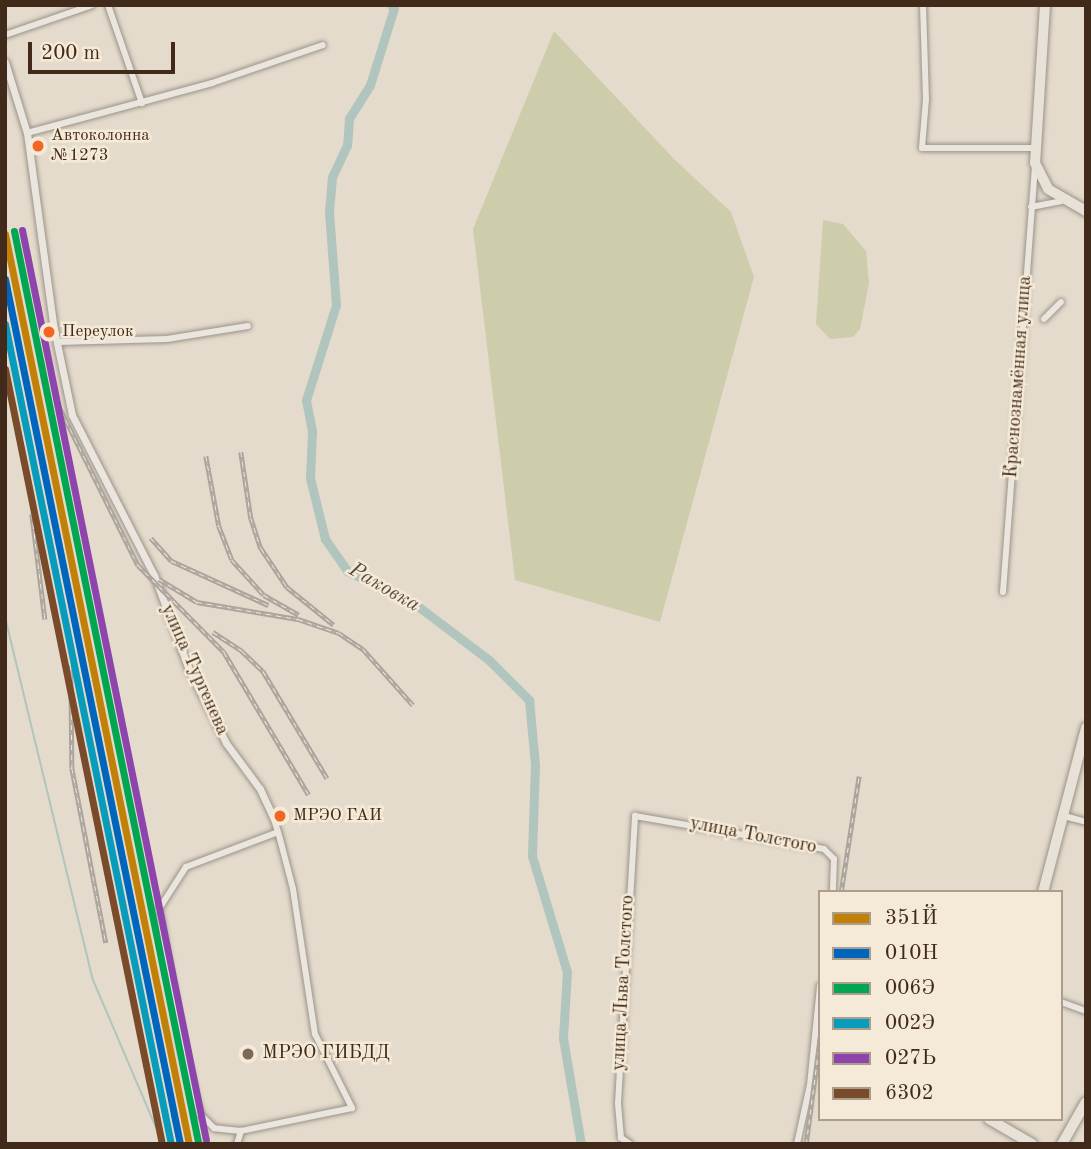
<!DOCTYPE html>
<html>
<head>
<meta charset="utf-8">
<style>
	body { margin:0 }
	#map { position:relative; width:1091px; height:1149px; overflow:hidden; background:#e4dbcc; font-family:"Old Standard TT",serif }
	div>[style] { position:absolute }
	.green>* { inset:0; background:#cdcdac }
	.stream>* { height:2px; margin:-1px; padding:0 1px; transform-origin:1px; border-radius:1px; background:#b0c5bd }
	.river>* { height:9px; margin:-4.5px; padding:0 4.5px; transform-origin:4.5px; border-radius:4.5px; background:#b0c5bd }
	.roads { filter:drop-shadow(0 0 2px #9b9388) drop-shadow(0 0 2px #9b9388) }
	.minor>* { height:6px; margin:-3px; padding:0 3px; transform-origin:3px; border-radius:3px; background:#eae5de }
	.tertiary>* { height:7px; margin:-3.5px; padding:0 3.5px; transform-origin:3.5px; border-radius:3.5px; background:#eae5de }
	.trunk>* { height:10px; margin:-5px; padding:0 5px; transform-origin:5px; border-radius:5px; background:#e7e1d8 }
	.rail>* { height:4.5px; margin-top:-2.25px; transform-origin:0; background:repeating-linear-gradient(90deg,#f5ead7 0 5px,#aca59e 0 10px); box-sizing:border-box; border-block:2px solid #aca59e }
	.rail-1>* { height:7px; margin:-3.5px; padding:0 3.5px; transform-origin:3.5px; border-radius:3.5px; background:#c18108 }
	.rail-2>* { height:7px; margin:-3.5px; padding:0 3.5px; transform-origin:3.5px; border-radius:3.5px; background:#0065bd }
	.rail-3>* { height:7px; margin:-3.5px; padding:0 3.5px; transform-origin:3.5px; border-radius:3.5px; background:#00a651 }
	.rail-4>* { height:7px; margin:-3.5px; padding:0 3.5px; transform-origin:3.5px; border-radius:3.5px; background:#079cbc }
	.rail-5>* { height:7px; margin:-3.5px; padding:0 3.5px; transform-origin:3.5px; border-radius:3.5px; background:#8e44ad }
	.rail-6>* { height:7px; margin:-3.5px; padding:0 3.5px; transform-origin:3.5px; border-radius:3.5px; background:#7a4b2a }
	.dots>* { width:19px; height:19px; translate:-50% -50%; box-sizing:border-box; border:4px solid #f5ead7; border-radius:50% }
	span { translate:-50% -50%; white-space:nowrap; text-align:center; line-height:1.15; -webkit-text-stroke:5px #f5ead7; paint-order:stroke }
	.bus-label { font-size:17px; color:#422a1a }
	.left { translate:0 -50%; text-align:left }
	.street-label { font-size:19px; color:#422a1a }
	.poi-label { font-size:19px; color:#422a1a }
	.water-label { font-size:21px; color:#584e41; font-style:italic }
	.frame { position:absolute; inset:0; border:7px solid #422a1a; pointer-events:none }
	.legend { position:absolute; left:818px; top:890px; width:245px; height:231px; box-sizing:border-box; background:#f5ead7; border:2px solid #ad9d8b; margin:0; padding:9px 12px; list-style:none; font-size:21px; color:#422a1a }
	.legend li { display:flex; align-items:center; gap:14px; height:35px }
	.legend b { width:35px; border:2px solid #ad9d8b }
	.scale { position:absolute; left:28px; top:42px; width:147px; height:32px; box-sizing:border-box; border:4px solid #422a1a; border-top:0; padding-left:9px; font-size:21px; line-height:24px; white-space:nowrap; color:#422a1a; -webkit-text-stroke:5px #f5ead7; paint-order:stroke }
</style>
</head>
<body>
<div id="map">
	<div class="green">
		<div style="clip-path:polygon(554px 31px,674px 159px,731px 212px,754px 277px,660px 622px,515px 580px,473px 229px)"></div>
		<div style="clip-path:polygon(823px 220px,843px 224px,866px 251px,869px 283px,860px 329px,853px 337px,830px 339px,816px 324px)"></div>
	</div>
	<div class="stream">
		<div style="left:5px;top:617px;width:374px;rotate:76.4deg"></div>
		<div style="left:93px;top:980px;width:178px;rotate:66.9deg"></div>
		<div style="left:204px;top:1144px;width:12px"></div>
	</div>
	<div class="river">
		<div style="left:391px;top:5px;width:4px;rotate:45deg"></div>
		<div style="left:394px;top:8px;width:81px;rotate:107.3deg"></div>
		<div style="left:370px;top:85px;width:40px;rotate:122deg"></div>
		<div style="left:349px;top:119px;width:26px;rotate:94deg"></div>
		<div style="left:347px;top:145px;width:35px;rotate:115deg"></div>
		<div style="left:332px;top:177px;width:35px;rotate:95deg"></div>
		<div style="left:329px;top:212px;width:93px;rotate:85.7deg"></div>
		<div style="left:336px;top:305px;width:100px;rotate:107.5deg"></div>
		<div style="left:306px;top:400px;width:33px;rotate:79deg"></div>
		<div style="left:312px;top:432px;width:46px;rotate:92.5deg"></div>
		<div style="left:310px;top:478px;width:63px;rotate:76.2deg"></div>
		<div style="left:325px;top:539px;width:39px;rotate:55deg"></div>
		<div style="left:347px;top:571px;width:76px;rotate:25.9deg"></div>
		<div style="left:415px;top:604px;width:93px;rotate:37.1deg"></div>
		<div style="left:489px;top:660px;width:57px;rotate:45deg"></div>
		<div style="left:529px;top:700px;width:65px;rotate:84.7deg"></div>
		<div style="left:535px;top:765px;width:91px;rotate:91.9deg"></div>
		<div style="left:532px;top:856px;width:121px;rotate:73.2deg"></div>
		<div style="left:567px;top:972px;width:66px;rotate:93.5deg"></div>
		<div style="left:563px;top:1038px;width:108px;rotate:80.4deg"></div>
	</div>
	<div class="roads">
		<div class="minor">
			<div style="left:108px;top:5px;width:104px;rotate:70.9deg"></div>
			<div style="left:923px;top:5px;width:94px;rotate:88.2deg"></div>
			<div style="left:926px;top:99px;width:49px;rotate:94.7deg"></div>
			<div style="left:922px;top:148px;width:114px"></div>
			<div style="left:5px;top:35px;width:92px;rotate:-19deg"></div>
			<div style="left:27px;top:133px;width:192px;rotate:-15.1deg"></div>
			<div style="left:212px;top:83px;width:117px;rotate:-18.9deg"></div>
			<div style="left:1031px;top:207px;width:31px;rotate:-11deg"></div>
			<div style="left:1044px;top:319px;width:24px;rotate:-45deg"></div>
			<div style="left:57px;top:342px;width:110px;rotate:-1.6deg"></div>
			<div style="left:167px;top:339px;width:82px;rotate:-9.1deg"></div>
			<div style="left:1003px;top:592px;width:428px;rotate:-85.7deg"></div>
			<div style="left:1064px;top:816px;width:23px;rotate:15deg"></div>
			<div style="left:274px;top:819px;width:14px;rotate:73deg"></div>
			<div style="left:278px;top:832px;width:7px;rotate:74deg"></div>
			<div style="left:280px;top:839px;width:52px;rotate:75.4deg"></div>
			<div style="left:293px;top:889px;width:147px;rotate:81.4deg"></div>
			<div style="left:315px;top:1034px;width:83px;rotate:63.4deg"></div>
			<div style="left:352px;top:1108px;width:113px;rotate:168.3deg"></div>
			<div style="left:241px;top:1131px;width:27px;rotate:-174deg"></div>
			<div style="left:214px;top:1128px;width:20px;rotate:-135deg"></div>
			<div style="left:200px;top:1114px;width:70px;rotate:-104.8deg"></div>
			<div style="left:182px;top:1046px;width:139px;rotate:-99.5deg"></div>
			<div style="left:159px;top:909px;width:50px;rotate:-57.3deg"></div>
			<div style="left:186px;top:867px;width:98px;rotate:-20.8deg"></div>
			<div style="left:1061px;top:1002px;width:27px;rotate:20deg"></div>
			<div style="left:237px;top:1144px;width:14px;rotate:-73deg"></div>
			<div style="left:630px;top:1144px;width:11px;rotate:-146deg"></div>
			<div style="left:621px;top:1138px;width:35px;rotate:-95deg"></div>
			<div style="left:618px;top:1103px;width:288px;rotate:-86.6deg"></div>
			<div style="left:635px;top:816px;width:192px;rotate:9.9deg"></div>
			<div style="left:824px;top:849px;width:14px;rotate:45deg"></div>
			<div style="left:834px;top:859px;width:33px;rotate:92deg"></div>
			<div style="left:797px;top:1144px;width:60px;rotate:-77.6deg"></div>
			<div style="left:810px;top:1085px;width:100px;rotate:-84.2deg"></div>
		</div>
		<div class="tertiary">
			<div style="left:5px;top:62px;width:74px;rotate:72.8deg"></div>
			<div style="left:27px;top:133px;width:193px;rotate:82.2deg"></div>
			<div style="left:53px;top:324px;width:93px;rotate:78.2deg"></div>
			<div style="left:72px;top:415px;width:180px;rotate:62.9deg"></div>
			<div style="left:154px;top:575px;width:98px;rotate:69.7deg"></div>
			<div style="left:188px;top:667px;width:85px;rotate:63.4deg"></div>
			<div style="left:226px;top:743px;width:57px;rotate:53.5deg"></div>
			<div style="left:260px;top:789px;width:33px;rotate:65deg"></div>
		</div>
		<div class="trunk">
			<div style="left:1045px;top:5px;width:158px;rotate:93.6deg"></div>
			<div style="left:1035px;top:163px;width:29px;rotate:63deg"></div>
			<div style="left:1048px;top:189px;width:44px;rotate:30.1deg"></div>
			<div style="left:1043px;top:892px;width:170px;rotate:-75.3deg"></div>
			<div style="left:989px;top:1119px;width:50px;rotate:30.2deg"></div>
			<div style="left:1062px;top:1144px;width:48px;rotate:-60.3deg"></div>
		</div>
	</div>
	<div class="rail">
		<div style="left:57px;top:402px;width:182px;rotate:63.6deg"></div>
		<div style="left:138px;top:565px;width:122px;rotate:45.3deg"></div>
		<div style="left:224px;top:652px;width:166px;rotate:59.3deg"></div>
		<div style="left:241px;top:452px;width:67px;rotate:81.4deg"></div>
		<div style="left:251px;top:518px;width:32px;rotate:72deg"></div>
		<div style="left:261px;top:548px;width:47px;rotate:56.3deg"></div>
		<div style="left:287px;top:587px;width:60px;rotate:39deg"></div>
		<div style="left:206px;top:456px;width:71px;rotate:79.5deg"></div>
		<div style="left:219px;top:526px;width:36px;rotate:69deg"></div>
		<div style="left:232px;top:560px;width:47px;rotate:47.6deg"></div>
		<div style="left:264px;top:595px;width:40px;rotate:29.7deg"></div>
		<div style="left:32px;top:514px;width:106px;rotate:82.9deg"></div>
		<div style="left:151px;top:538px;width:31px;rotate:48deg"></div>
		<div style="left:172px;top:561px;width:106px;rotate:24.6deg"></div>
		<div style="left:159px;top:579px;width:44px;rotate:31.2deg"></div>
		<div style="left:197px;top:602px;width:102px;rotate:9.6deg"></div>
		<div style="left:298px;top:619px;width:43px;rotate:18.9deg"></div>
		<div style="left:339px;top:633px;width:29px;rotate:34deg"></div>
		<div style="left:363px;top:649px;width:75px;rotate:48.2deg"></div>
		<div style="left:213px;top:632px;width:35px;rotate:33deg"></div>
		<div style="left:242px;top:651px;width:29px;rotate:44deg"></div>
		<div style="left:263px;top:671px;width:125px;rotate:59.1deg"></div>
		<div style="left:71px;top:665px;width:103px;rotate:89.4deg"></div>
		<div style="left:72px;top:768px;width:178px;rotate:79deg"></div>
		<div style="left:841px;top:892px;width:117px;rotate:-81.2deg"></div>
		<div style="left:173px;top:1113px;width:32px;rotate:77deg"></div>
		<div style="left:806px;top:1144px;width:107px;rotate:-82.5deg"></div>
	</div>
	<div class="rail-1">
		<div style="left:5px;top:234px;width:928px;rotate:78.57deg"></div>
	</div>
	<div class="rail-2">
		<div style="left:5px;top:279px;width:883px;rotate:78.56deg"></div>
	</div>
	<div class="rail-3">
		<div style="left:14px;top:231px;width:929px;rotate:78.58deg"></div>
	</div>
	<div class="rail-4">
		<div style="left:5px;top:324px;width:837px;rotate:78.56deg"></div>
	</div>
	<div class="rail-5">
		<div style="left:22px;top:230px;width:928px;rotate:78.57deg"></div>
	</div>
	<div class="rail-6">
		<div style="left:5px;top:369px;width:791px;rotate:78.55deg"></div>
	</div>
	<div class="dots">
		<div style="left:38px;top:146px;background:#f26522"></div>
		<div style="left:49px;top:332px;background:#f26522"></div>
		<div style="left:280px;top:816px;background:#f26522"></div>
		<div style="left:248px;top:1054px;background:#7b6858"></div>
	</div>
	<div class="bus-label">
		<span class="left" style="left:51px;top:146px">Автоколонна<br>№1273</span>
		<span class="left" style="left:62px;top:332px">Переулок</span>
		<span class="left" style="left:293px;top:816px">МРЭО ГАИ</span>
	</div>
	<div class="street-label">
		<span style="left:1019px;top:377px;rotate:-86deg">Краснознамённая улица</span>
		<span style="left:194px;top:670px;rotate:66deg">улица Тургенева</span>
		<span style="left:753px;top:836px;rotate:11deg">улица Толстого</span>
		<span style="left:624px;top:983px;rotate:-87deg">улица Льва Толстого</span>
	</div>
	<div class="poi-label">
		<span class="left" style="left:262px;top:1054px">МРЭО ГИБДД</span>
	</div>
	<div class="water-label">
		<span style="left:384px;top:588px;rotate:30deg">Раковка</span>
	</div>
	<div class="frame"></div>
	<ul class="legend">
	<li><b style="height:9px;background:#c18108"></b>351Й</li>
	<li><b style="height:9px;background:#0065bd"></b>010Н</li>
	<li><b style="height:9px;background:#00a651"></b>006Э</li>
	<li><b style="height:9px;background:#079cbc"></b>002Э</li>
	<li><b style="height:9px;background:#8e44ad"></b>027Ь</li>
	<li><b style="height:9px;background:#7a4b2a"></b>6302</li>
	</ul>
	<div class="scale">200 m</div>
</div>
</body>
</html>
